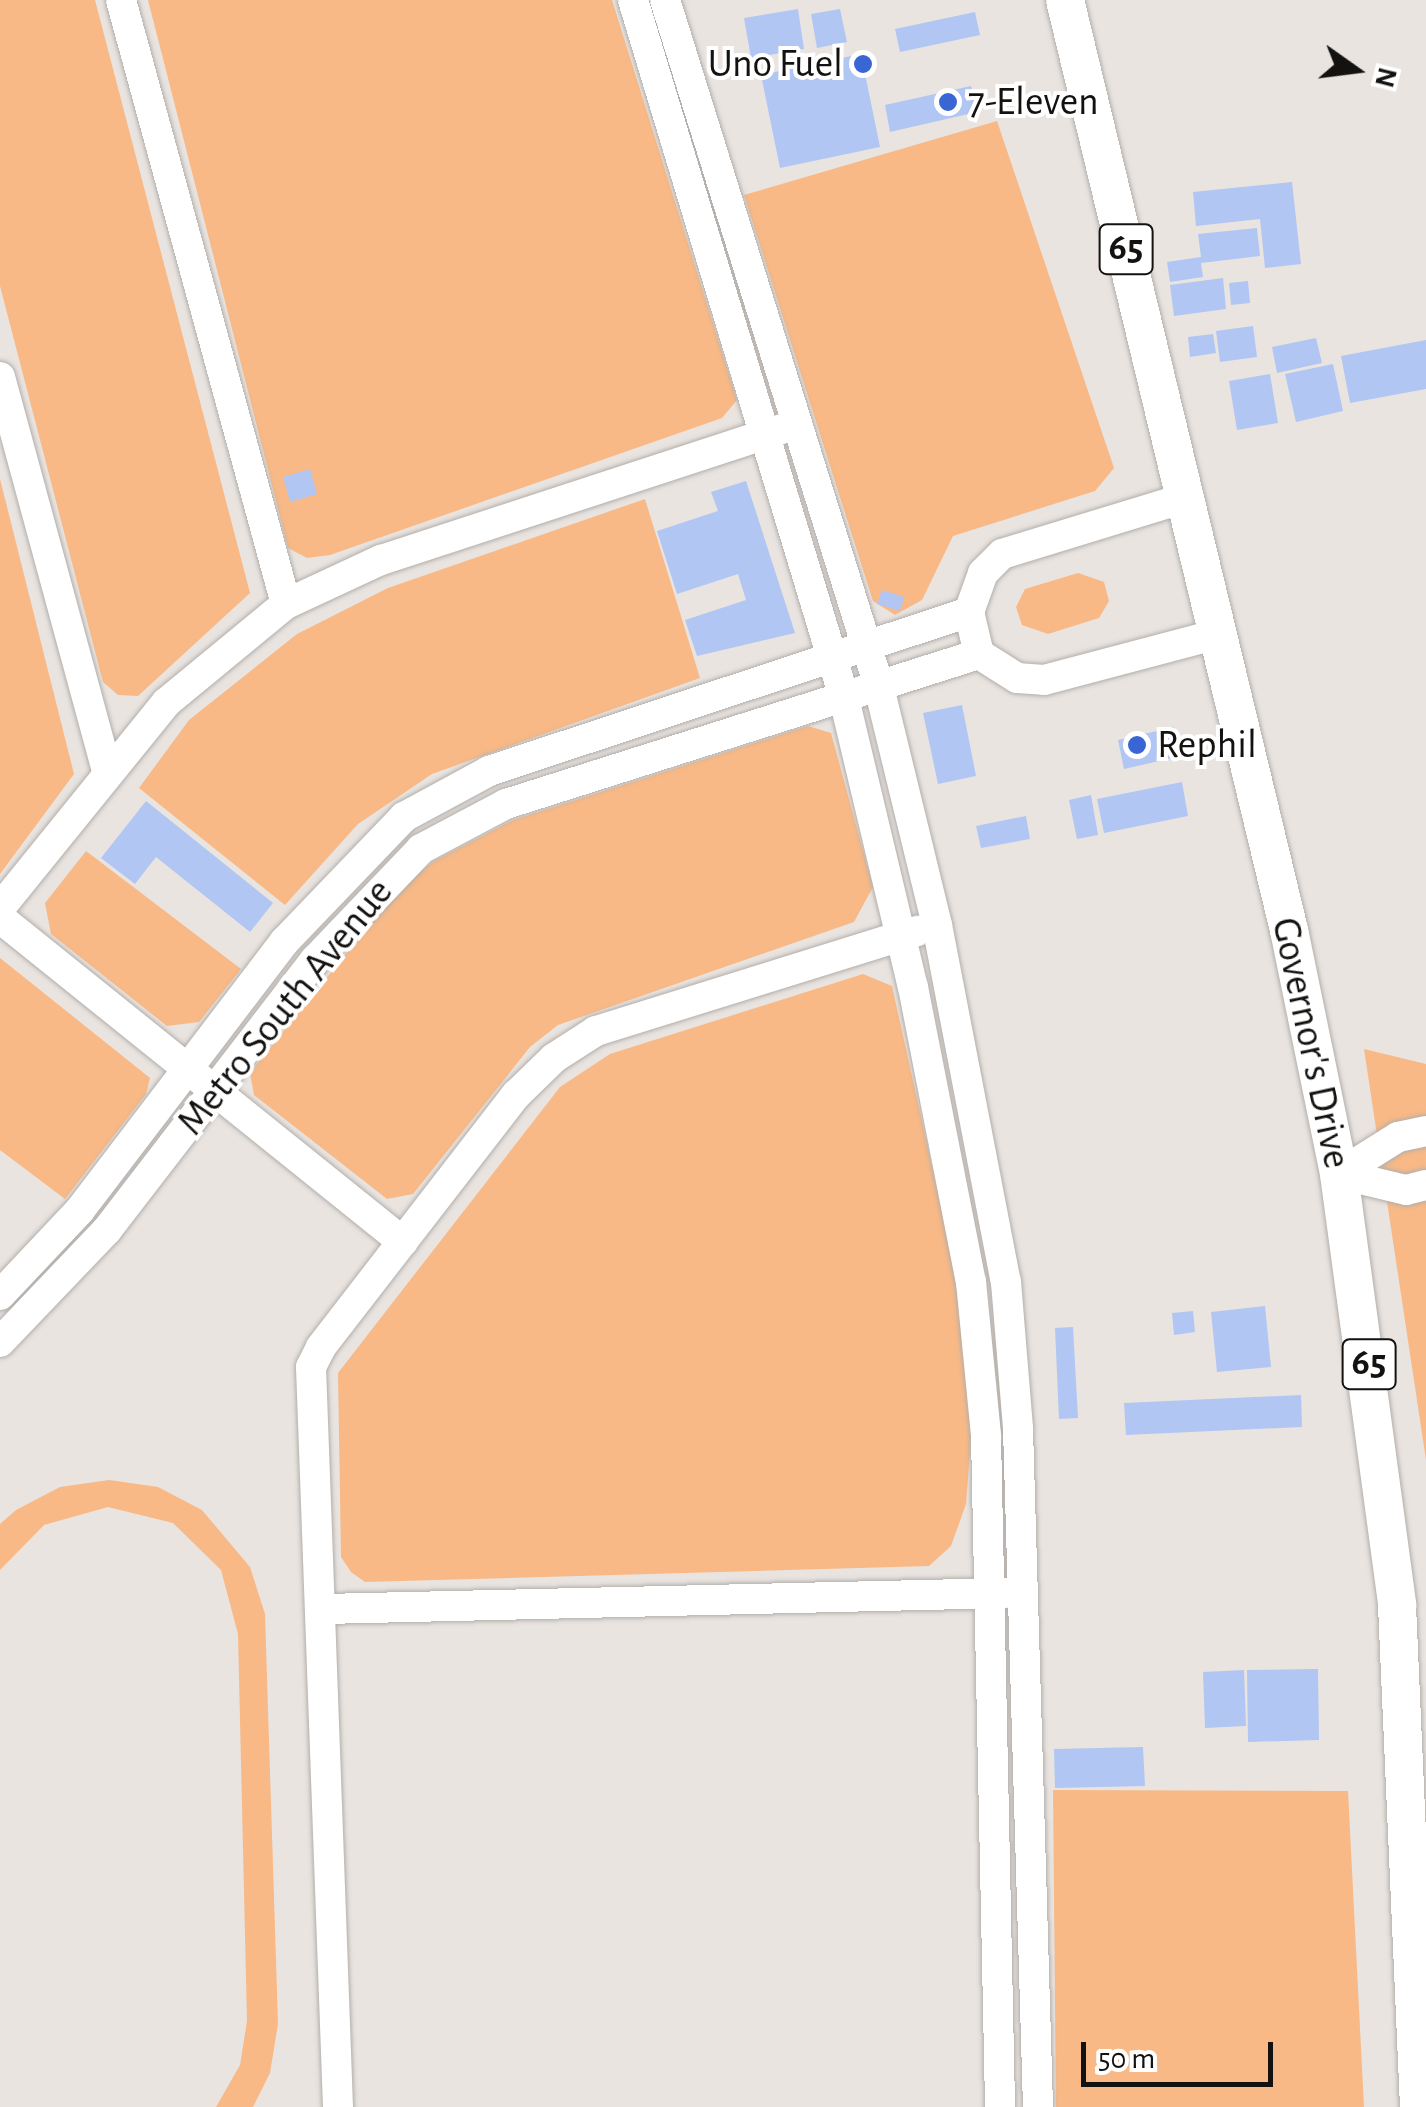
<!DOCTYPE html>
<html>
<head>
<meta charset="utf-8">
<style>
	body { margin:0 }
	#map { position:relative; width:1426px; height:2107px; overflow:hidden; background:#e9e4e0; font-family:"Alegreya Sans",sans-serif }
	div>[style] { position:absolute }
	.green>* { inset:0; background:#f8b986 }
	.building>* { inset:0; background:#b1c6f2 }
	.roads { filter:drop-shadow(0 0 2px #b3aeaa) drop-shadow(0 0 2px #b3aeaa) }
	.minor>* { height:30px; margin:-15px; padding:0 15px; transform-origin:15px; border-radius:15px; background:#fff }
	.major>* { height:38px; margin:-19px; padding:0 19px; transform-origin:19px; border-radius:19px; background:#fff }
	.dots>* { width:28px; height:28px; translate:-50% -50%; box-sizing:border-box; border:5px solid #fff; border-radius:50% }
	span { translate:-50% -50%; white-space:nowrap; text-align:center; line-height:1.15; -webkit-text-stroke:8px #fff; paint-order:stroke }
	.shield-label span { padding:2px 8px; background:#fff; border:2px solid; border-radius:8px; -webkit-text-stroke-width:0 }
	.shield-label { font-size:38px; color:#131210; font-weight:700 }
	.poi-label { font-size:40px; color:#131210 }
	.right { translate:-100% -50%; text-align:right }
	.left { translate:0 -50%; text-align:left }
	.street-label { font-size:40px; color:#131210 }
	.north { position:absolute; left:1306px; top:20px; width:100px; height:100px; -webkit-text-stroke:8px #fff; paint-order:stroke; rotate:104deg; font-size:28px; font-weight:700; line-height:40px; text-align:center; color:#131210 }
	.north::after { content:''; display:block; margin:auto; width:35px; height:45px; background:#131210; clip-path:polygon(50% 0,100% 100%,50% 72%,0 100%) }
	.scale { position:absolute; left:1081px; top:2042px; width:192px; height:45px; box-sizing:border-box; border:5px solid #131210; border-top:0; padding-left:12px; font-size:30px; line-height:35px; white-space:nowrap; color:#131210; -webkit-text-stroke:8px #fff; paint-order:stroke }
</style>
</head>
<body>
<div id="map">
	<div class="green">
		<div style="clip-path:polygon(0 0,95px 0,250px 593px,138px 696px,118px 695px,103px 682px,0 286px)"></div>
		<div style="clip-path:polygon(148px 0,612px 0,737px 400px,722px 418px,330px 555px,307px 558px,288px 548px)"></div>
		<div style="clip-path:polygon(997px 121px,1114px 468px,1095px 491px,953px 536px,922px 600px,895px 615px,873px 601px,744px 195px)"></div>
		<div style="clip-path:polygon(0 479px,74px 774px,0 874px)"></div>
		<div style="clip-path:polygon(645px 499px,700px 678px,432px 774px,358px 824px,285px 905px,139px 788px,189px 720px,297px 634px,388px 588px)"></div>
		<div style="clip-path:polygon(1078px 573px,1104px 582px,1109px 601px,1099px 618px,1048px 634px,1022px 625px,1016px 607px,1025px 589px)"></div>
		<div style="clip-path:polygon(808px 726px,831px 733px,873px 887px,854px 922px,558px 1025px,530px 1047px,413px 1194px,387px 1199px,254px 1095px,250px 1073px,394px 894px,434px 861px,513px 820px)"></div>
		<div style="clip-path:polygon(86px 851px,241px 969px,199px 1022px,167px 1026px,51px 934px,45px 903px)"></div>
		<div style="clip-path:polygon(0 958px,150px 1078px,146px 1094px,65px 1199px,0 1150px)"></div>
		<div style="clip-path:polygon(863px 974px,892px 986px,958px 1283px,971px 1439px,966px 1504px,951px 1546px,929px 1566px,365px 1582px,351px 1572px,341px 1557px,338px 1373px,560px 1087px,610px 1054px)"></div>
		<div style="clip-path:polygon(1364px 1049px,1426px 1064px,1426px 1460px)"></div>
		<div style="clip-path:polygon(109px 1480px,158px 1487px,202px 1510px,250px 1567px,265px 1614px,278px 2024px,270px 2073px,253px 2107px,216px 2107px,240px 2065px,247px 2021px,238px 1634px,221px 1570px,173px 1523px,108px 1507px,44px 1525px,0 1570px,0 1524px,16px 1510px,60px 1487px)"></div>
		<div style="clip-path:polygon(1053px 1790px,1348px 1791px,1364px 2107px,1056px 2107px)"></div>
	</div>
	<div class="building">
		<div style="clip-path:polygon(798px 9px,804px 49px,751px 58px,744px 18px)"></div>
		<div style="clip-path:polygon(840px 9px,847px 42px,817px 48px,811px 14px)"></div>
		<div style="clip-path:polygon(975px 12px,980px 35px,900px 52px,895px 29px)"></div>
		<div style="clip-path:polygon(861px 54px,880px 147px,780px 168px,761px 75px)"></div>
		<div style="clip-path:polygon(971px 86px,977px 112px,890px 132px,885px 105px)"></div>
		<div style="clip-path:polygon(1292px 182px,1301px 264px,1265px 268px,1260px 219px,1196px 226px,1193px 192px)"></div>
		<div style="clip-path:polygon(1257px 228px,1260px 256px,1201px 263px,1203px 277px,1170px 282px,1167px 262px,1201px 257px,1198px 234px)"></div>
		<div style="clip-path:polygon(1223px 278px,1226px 309px,1174px 316px,1170px 285px)"></div>
		<div style="clip-path:polygon(1248px 281px,1250px 303px,1231px 305px,1229px 283px)"></div>
		<div style="clip-path:polygon(1253px 326px,1257px 357px,1220px 362px,1216px 331px)"></div>
		<div style="clip-path:polygon(1213px 334px,1216px 353px,1190px 357px,1188px 337px)"></div>
		<div style="clip-path:polygon(1316px 338px,1322px 363px,1277px 373px,1272px 347px)"></div>
		<div style="clip-path:polygon(1426px 340px,1426px 389px,1350px 403px,1341px 356px)"></div>
		<div style="clip-path:polygon(1333px 364px,1343px 411px,1296px 422px,1285px 374px)"></div>
		<div style="clip-path:polygon(1270px 374px,1278px 423px,1237px 430px,1229px 381px)"></div>
		<div style="clip-path:polygon(310px 469px,317px 494px,290px 502px,283px 477px)"></div>
		<div style="clip-path:polygon(746px 481px,795px 633px,697px 656px,685px 620px,746px 600px,738px 574px,677px 594px,657px 531px,718px 511px,711px 492px)"></div>
		<div style="clip-path:polygon(882px 590px,904px 597px,900px 611px,877px 604px)"></div>
		<div style="clip-path:polygon(962px 705px,976px 776px,938px 784px,923px 713px)"></div>
		<div style="clip-path:polygon(1174px 727px,1181px 756px,1124px 769px,1118px 740px)"></div>
		<div style="clip-path:polygon(1182px 782px,1188px 816px,1104px 833px,1097px 799px)"></div>
		<div style="clip-path:polygon(1091px 795px,1098px 835px,1077px 839px,1069px 800px)"></div>
		<div style="clip-path:polygon(146px 801px,273px 903px,250px 932px,156px 857px,135px 884px,101px 858px)"></div>
		<div style="clip-path:polygon(1026px 816px,1030px 839px,981px 848px,976px 826px)"></div>
		<div style="clip-path:polygon(1265px 1306px,1271px 1367px,1217px 1372px,1211px 1312px)"></div>
		<div style="clip-path:polygon(1193px 1311px,1195px 1332px,1174px 1335px,1172px 1313px)"></div>
		<div style="clip-path:polygon(1073px 1327px,1078px 1418px,1059px 1419px,1055px 1328px)"></div>
		<div style="clip-path:polygon(1301px 1395px,1302px 1427px,1126px 1435px,1124px 1403px)"></div>
		<div style="clip-path:polygon(1318px 1669px,1319px 1740px,1248px 1742px,1247px 1670px)"></div>
		<div style="clip-path:polygon(1244px 1670px,1246px 1726px,1205px 1728px,1203px 1672px)"></div>
		<div style="clip-path:polygon(1143px 1747px,1145px 1786px,1055px 1788px,1054px 1749px)"></div>
	</div>
	<div class="roads">
		<div class="minor">
			<div style="left:121px;top:0;width:626px;rotate:74.72deg"></div>
			<div style="left:633px;top:0;width:725px;rotate:73.16deg"></div>
			<div style="left:843px;top:694px;width:301px;rotate:76.6deg"></div>
			<div style="left:913px;top:987px;width:301px;rotate:78.9deg"></div>
			<div style="left:971px;top:1282px;width:155px;rotate:84.4deg"></div>
			<div style="left:986px;top:1436px;width:671px;rotate:88.8deg"></div>
			<div style="left:665px;top:0;width:715px;rotate:72.68deg"></div>
			<div style="left:878px;top:683px;width:249px;rotate:76.3deg"></div>
			<div style="left:937px;top:925px;width:364px;rotate:79.1deg"></div>
			<div style="left:1006px;top:1282px;width:147px;rotate:85.3deg"></div>
			<div style="left:1018px;top:1429px;width:678px;rotate:88.31deg"></div>
			<div style="left:0;top:377px;width:407px;rotate:74.8deg"></div>
			<div style="left:1185px;top:498px;width:191px;rotate:163deg"></div>
			<div style="left:1002px;top:554px;width:27px;rotate:135deg"></div>
			<div style="left:983px;top:573px;width:41px;rotate:109.7deg"></div>
			<div style="left:969px;top:612px;width:43px;rotate:76.6deg"></div>
			<div style="left:979px;top:654px;width:45px;rotate:32.3deg"></div>
			<div style="left:1017px;top:678px;width:27px;rotate:4deg"></div>
			<div style="left:1044px;top:680px;width:180px;rotate:-14.8deg"></div>
			<div style="left:0;top:908px;width:265px;rotate:-51deg"></div>
			<div style="left:167px;top:702px;width:154px;rotate:-39.5deg"></div>
			<div style="left:286px;top:604px;width:105px;rotate:-24.9deg"></div>
			<div style="left:381px;top:560px;width:421px;rotate:-18.1deg"></div>
			<div style="left:0;top:918px;width:517px;rotate:38.8deg"></div>
			<div style="left:1339px;top:1174px;width:70px;rotate:-32.1deg"></div>
			<div style="left:1398px;top:1137px;width:29px;rotate:-12deg"></div>
			<div style="left:1339px;top:1174px;width:69px;rotate:13.4deg"></div>
			<div style="left:1406px;top:1190px;width:21px;rotate:-14deg"></div>
			<div style="left:0;top:1295px;width:117px;rotate:-46.7deg"></div>
			<div style="left:80px;top:1210px;width:338px;rotate:-52.7deg"></div>
			<div style="left:285px;top:941px;width:172px;rotate:-46.2deg"></div>
			<div style="left:404px;top:817px;width:97px;rotate:-28.4deg"></div>
			<div style="left:489px;top:771px;width:506px;rotate:-18.33deg"></div>
			<div style="left:0;top:1342px;width:155px;rotate:-46.3deg"></div>
			<div style="left:107px;top:1230px;width:341px;rotate:-52.4deg"></div>
			<div style="left:315px;top:960px;width:153px;rotate:-46.3deg"></div>
			<div style="left:421px;top:849px;width:96px;rotate:-27.9deg"></div>
			<div style="left:506px;top:804px;width:496px;rotate:-17.6deg"></div>
			<div style="left:324px;top:1609px;width:682px;rotate:-1.34deg"></div>
			<div style="left:338px;top:2107px;width:740px;rotate:-92.09deg"></div>
			<div style="left:311px;top:1367px;width:22px;rotate:-63deg"></div>
			<div style="left:321px;top:1347px;width:319px;rotate:-52.3deg"></div>
			<div style="left:516px;top:1095px;width:53px;rotate:-44.2deg"></div>
			<div style="left:554px;top:1058px;width:50px;rotate:-32.7deg"></div>
			<div style="left:596px;top:1031px;width:337px;rotate:-17.3deg"></div>
		</div>
		<div class="major">
			<div style="left:1065px;top:0;width:957px;rotate:76.46deg"></div>
			<div style="left:1289px;top:930px;width:249px;rotate:78.4deg"></div>
			<div style="left:1339px;top:1174px;width:435px;rotate:82.3deg"></div>
			<div style="left:1397px;top:1605px;width:502px;rotate:87.49deg"></div>
		</div>
	</div>
	<div class="dots">
		<div style="left:863px;top:64px;background:#3965d5"></div>
		<div style="left:948px;top:102px;background:#3965d5"></div>
		<div style="left:1137px;top:745px;background:#3965d5"></div>
	</div>
	<div class="shield-label">
		<span style="left:1126px;top:249px">65</span>
		<span style="left:1369px;top:1364px">65</span>
	</div>
	<div class="poi-label">
		<span class="right" style="left:843px;top:64px">Uno Fuel</span>
		<span class="left" style="left:968px;top:102px">7-Eleven</span>
		<span class="left" style="left:1157px;top:745px">Rephil</span>
	</div>
	<div class="street-label">
		<span style="left:285px;top:1007px;rotate:-51deg">Metro South Avenue</span>
		<span style="left:1311px;top:1043px;rotate:78deg">Governor's Drive</span>
	</div>
	<div class="north">N</div>
	<div class="scale">50 m</div>
</div>
</body>
</html>
